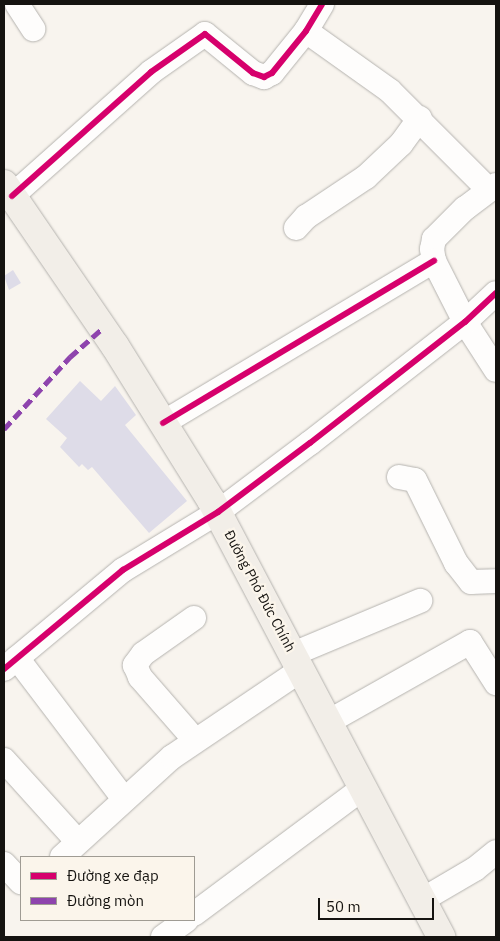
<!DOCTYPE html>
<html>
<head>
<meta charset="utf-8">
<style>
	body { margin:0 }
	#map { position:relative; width:500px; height:941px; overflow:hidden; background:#f8f4ee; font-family:"IBM Plex Sans",sans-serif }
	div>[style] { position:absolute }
	.building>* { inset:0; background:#dedce8 }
	.roads { filter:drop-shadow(0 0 1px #b5b3af) drop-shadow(0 0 1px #b5b3af) }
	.minor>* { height:24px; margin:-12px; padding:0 12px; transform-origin:12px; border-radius:12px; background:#fefdfc }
	.major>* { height:28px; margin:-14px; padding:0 14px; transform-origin:14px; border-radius:14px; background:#f2eee8 }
	.quiet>* { height:5px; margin-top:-2.5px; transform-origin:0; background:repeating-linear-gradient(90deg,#8e44ad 0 10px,transparent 0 15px) }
	.cycleway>* { height:6px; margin:-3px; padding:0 3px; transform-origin:3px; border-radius:3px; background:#d6006c }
	span { translate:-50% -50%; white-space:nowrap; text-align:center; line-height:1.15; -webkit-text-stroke:4.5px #fbf5eb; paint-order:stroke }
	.street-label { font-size:14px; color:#151310 }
	.frame { position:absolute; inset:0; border:5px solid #151310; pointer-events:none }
	.legend { position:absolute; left:20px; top:856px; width:175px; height:65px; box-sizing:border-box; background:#fbf5eb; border:1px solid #9f9b93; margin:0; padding:6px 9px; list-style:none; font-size:15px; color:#151310 }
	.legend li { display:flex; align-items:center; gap:10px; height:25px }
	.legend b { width:25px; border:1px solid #9f9b93 }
	.scale { position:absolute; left:318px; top:898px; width:116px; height:22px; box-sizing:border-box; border:2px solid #151310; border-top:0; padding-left:6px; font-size:15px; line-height:18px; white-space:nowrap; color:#151310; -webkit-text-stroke:4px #fbf5eb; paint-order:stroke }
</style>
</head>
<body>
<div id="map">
	<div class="building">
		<div style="clip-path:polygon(13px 270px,21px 283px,9px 290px,4px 276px)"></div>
		<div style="clip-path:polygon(80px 381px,101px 401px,115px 386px,136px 415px,125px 425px,187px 501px,149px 533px,92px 467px,88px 470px,82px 464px,79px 467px,60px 447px,67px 438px,46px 419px)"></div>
	</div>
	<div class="roads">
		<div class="minor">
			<div style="left:17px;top:4px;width:30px;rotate:57deg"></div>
			<div style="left:306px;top:31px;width:103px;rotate:35.5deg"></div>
			<div style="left:390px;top:91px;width:140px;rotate:45deg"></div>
			<div style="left:496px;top:185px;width:39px;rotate:143deg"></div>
			<div style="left:465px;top:208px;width:44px;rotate:135deg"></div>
			<div style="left:434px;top:239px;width:10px;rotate:101deg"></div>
			<div style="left:432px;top:249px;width:12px;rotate:81deg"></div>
			<div style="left:434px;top:261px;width:68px;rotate:63.1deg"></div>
			<div style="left:465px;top:322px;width:57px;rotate:57.1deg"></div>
			<div style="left:12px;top:196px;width:186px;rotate:-41.7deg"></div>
			<div style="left:151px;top:72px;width:66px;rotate:-35.1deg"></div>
			<div style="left:205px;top:34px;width:62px;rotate:39.1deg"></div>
			<div style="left:253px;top:73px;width:12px;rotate:20deg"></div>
			<div style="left:264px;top:77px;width:9px;rotate:-27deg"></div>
			<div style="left:272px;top:73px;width:54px;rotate:-51deg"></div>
			<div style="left:306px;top:31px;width:31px;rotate:-59deg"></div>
			<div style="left:296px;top:228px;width:15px;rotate:-48deg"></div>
			<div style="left:306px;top:217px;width:72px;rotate:-33.7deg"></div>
			<div style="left:366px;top:177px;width:48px;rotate:-43.3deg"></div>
			<div style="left:401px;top:144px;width:32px;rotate:-54deg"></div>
			<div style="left:163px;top:423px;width:316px;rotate:-30.9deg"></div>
			<div style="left:399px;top:477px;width:16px;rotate:11deg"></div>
			<div style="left:415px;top:480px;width:93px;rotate:63.7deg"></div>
			<div style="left:456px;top:563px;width:24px;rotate:52deg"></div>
			<div style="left:471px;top:582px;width:25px;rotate:-2deg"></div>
			<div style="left:194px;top:618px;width:62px;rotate:144.8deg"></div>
			<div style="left:143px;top:654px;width:14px;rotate:126deg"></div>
			<div style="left:135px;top:665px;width:13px;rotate:67deg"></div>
			<div style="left:140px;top:677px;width:84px;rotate:48.9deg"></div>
			<div style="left:293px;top:654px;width:138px;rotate:-22.7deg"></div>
			<div style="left:17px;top:658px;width:177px;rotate:52.8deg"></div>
			<div style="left:4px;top:669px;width:155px;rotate:-39.8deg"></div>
			<div style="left:123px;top:570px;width:111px;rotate:-31.4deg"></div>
			<div style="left:218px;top:512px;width:115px;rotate:-36.9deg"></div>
			<div style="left:310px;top:443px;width:197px;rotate:-38deg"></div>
			<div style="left:465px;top:322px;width:42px;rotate:-43.1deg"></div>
			<div style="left:328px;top:722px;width:163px;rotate:-29.4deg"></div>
			<div style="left:470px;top:642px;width:49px;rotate:57.6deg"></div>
			<div style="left:4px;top:760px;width:110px;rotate:47.9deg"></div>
			<div style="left:62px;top:857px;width:149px;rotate:-42.3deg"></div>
			<div style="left:172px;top:757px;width:156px;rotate:-34deg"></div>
			<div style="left:4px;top:864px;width:25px;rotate:47deg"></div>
			<div style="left:422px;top:900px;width:61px;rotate:-30.3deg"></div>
			<div style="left:475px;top:869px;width:27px;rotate:-39deg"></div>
			<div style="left:194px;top:914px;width:211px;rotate:-36.7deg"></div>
			<div style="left:163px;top:937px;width:29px;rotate:-36deg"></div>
		</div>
		<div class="major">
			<div style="left:4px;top:184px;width:196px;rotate:55.6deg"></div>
			<div style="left:115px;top:346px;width:181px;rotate:58.1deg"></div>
			<div style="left:211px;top:500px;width:494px;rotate:62.2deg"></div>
		</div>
	</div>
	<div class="quiet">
		<div style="left:4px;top:429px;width:98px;rotate:-47.5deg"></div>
		<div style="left:70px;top:357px;width:44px;rotate:-41.3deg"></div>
	</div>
	<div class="cycleway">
		<div style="left:12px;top:196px;width:186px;rotate:-41.7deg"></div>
		<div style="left:151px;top:72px;width:66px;rotate:-35.1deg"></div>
		<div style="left:205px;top:34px;width:62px;rotate:39.1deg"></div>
		<div style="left:253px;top:73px;width:12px;rotate:20deg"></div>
		<div style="left:264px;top:77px;width:9px;rotate:-27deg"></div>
		<div style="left:272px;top:73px;width:54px;rotate:-51deg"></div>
		<div style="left:306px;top:31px;width:31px;rotate:-59deg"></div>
		<div style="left:163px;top:423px;width:316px;rotate:-30.9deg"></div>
		<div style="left:4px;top:669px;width:155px;rotate:-39.8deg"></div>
		<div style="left:123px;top:570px;width:111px;rotate:-31.4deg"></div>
		<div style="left:218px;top:512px;width:115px;rotate:-36.9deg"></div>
		<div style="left:310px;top:443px;width:197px;rotate:-38deg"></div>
		<div style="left:465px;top:322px;width:42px;rotate:-43.1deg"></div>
	</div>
	<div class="street-label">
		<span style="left:260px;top:591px;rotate:62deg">Đường Phó Đức Chính</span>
	</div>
	<div class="frame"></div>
	<ul class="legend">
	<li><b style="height:6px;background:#d6006c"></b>Đường xe đạp</li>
	<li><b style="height:6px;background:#8e44ad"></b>Đường mòn</li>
	</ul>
	<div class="scale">50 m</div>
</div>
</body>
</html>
